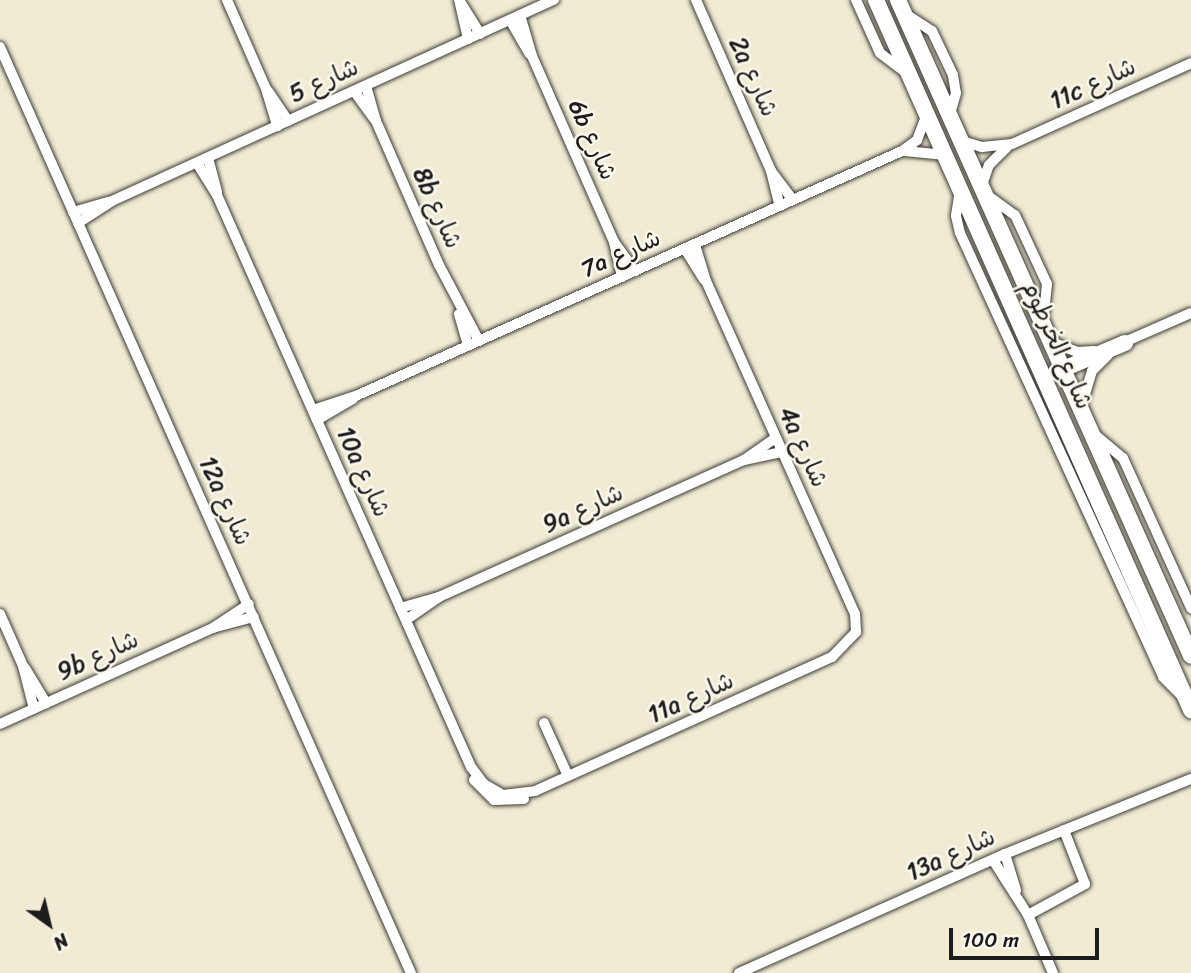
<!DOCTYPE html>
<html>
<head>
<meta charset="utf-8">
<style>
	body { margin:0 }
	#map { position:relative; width:1191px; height:973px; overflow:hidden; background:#f0ebd2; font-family:Sriracha,"Playpen Sans Arabic",sans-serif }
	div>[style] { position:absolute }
	.roads { filter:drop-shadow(0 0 2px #3c3b37) drop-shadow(0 0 2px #3c3b37) }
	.street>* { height:10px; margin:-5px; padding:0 5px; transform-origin:5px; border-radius:5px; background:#fff }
	.secondary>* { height:16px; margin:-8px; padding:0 8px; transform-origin:8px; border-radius:8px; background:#fff }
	span { translate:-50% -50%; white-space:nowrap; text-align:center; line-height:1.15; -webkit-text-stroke:5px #fbf7ec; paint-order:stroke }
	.street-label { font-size:24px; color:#1c1c1c }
	.north { position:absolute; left:14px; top:889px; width:70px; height:70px; -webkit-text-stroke:5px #fbf7ec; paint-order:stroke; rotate:146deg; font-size:19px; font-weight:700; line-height:28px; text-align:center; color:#1c1c1c }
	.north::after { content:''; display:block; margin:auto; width:24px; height:32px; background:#1c1c1c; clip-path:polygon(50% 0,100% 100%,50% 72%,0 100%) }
	.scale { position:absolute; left:949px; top:928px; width:150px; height:32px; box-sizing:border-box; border:4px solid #1c1c1c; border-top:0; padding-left:9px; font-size:21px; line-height:24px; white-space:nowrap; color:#1c1c1c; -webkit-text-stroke:5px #fbf7ec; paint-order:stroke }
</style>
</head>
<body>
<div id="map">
	<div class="roads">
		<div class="street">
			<div style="left:227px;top:0;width:97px;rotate:66.3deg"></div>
			<div style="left:266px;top:89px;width:39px;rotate:73deg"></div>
			<div style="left:459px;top:0;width:40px;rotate:58deg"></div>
			<div style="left:696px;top:0;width:187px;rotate:66.3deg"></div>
			<div style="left:771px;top:171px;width:36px;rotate:53deg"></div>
			<div style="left:856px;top:0;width:58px;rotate:65.6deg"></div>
			<div style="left:880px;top:53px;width:34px;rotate:37deg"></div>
			<div style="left:460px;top:4px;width:36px;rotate:77deg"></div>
			<div style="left:904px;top:13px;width:33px;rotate:33deg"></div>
			<div style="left:932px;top:31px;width:49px;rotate:64.5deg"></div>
			<div style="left:953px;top:75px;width:18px;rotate:81deg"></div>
			<div style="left:956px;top:93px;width:22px;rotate:106deg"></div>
			<div style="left:520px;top:15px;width:43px;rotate:73.7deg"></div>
			<div style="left:532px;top:56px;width:203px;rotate:66.2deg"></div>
			<div style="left:614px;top:242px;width:36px;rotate:77deg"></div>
			<div style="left:510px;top:20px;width:39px;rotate:60deg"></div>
			<div style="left:0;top:47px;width:1013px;rotate:66.07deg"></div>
			<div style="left:366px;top:86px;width:36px;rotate:74deg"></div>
			<div style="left:376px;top:121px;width:157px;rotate:66.4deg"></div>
			<div style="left:439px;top:265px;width:86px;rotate:62.2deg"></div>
			<div style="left:268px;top:91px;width:36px;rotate:56deg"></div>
			<div style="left:354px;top:91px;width:34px;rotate:54deg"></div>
			<div style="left:962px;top:141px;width:21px;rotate:17deg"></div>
			<div style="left:982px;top:147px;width:30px;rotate:-6deg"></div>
			<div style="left:1012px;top:144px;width:196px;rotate:-24.3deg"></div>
			<div style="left:905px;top:151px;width:40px;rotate:5.7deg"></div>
			<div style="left:208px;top:158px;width:35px;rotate:75deg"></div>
			<div style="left:197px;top:163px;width:38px;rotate:58deg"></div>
			<div style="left:217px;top:195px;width:626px;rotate:66.06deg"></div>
			<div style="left:471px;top:767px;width:21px;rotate:53deg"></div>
			<div style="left:484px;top:784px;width:22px;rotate:30deg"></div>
			<div style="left:503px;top:795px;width:32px;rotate:-7deg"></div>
			<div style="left:535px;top:791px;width:326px;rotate:-24.3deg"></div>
			<div style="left:832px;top:657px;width:35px;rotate:-46deg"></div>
			<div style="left:856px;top:632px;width:18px;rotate:-93deg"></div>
			<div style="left:855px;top:614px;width:365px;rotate:-114.1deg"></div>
			<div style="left:706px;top:281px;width:39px;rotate:-107deg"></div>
			<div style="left:771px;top:171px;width:36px;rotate:76deg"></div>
			<div style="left:982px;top:185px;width:21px;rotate:-71deg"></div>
			<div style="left:989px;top:165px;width:28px;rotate:-45deg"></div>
			<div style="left:960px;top:190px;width:26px;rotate:99deg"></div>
			<div style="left:956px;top:216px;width:17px;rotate:77deg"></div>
			<div style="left:960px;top:233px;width:488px;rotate:65.4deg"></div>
			<div style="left:1163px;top:677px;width:25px;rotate:45deg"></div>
			<div style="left:987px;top:195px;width:34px;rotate:36deg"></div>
			<div style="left:1015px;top:215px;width:76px;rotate:65.1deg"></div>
			<div style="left:1047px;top:284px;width:37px;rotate:96deg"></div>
			<div style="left:73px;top:212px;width:37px;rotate:-16deg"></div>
			<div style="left:78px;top:223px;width:40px;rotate:-32.9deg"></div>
			<div style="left:112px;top:201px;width:486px;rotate:-24.5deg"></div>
			<div style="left:614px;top:242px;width:36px;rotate:54deg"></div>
			<div style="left:685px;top:249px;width:36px;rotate:58deg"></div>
			<div style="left:459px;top:314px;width:33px;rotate:74deg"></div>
			<div style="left:1054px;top:343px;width:25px;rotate:21deg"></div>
			<div style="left:1077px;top:352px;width:17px;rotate:-3deg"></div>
			<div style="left:1120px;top:344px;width:77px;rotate:-23.6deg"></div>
			<div style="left:1081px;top:407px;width:38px;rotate:-73deg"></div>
			<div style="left:1092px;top:371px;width:23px;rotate:-45deg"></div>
			<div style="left:313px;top:410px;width:47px;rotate:-18.4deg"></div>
			<div style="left:358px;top:395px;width:596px;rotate:-24.16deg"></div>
			<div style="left:902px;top:151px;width:19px;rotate:-36deg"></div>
			<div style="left:917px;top:140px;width:26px;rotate:-69deg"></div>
			<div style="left:317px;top:420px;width:42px;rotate:-30.3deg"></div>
			<div style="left:1093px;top:433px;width:39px;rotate:40deg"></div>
			<div style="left:1123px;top:458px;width:165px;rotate:65.6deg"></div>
			<div style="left:744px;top:460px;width:39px;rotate:-12deg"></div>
			<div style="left:400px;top:608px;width:41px;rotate:-15.8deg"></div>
			<div style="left:0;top:614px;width:57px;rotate:66.1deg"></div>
			<div style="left:23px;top:666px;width:44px;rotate:75.7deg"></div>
			<div style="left:406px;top:620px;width:40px;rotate:-34.9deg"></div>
			<div style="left:439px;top:597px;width:334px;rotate:-24.2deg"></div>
			<div style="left:744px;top:460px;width:39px;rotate:-35deg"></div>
			<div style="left:216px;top:627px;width:39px;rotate:-15deg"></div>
			<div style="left:25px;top:668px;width:41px;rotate:59deg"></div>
			<div style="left:544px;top:723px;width:58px;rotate:65.6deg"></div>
			<div style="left:0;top:724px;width:234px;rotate:-24.3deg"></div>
			<div style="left:213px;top:628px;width:43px;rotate:-33.7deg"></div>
			<div style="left:474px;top:780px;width:28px;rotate:45deg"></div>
			<div style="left:494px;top:800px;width:30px;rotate:-2deg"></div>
			<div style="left:1005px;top:854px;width:38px;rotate:73deg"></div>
			<div style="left:993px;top:860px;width:65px;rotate:57.5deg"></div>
			<div style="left:1028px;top:915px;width:63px;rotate:66.7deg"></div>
			<div style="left:1028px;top:915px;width:65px;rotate:-28.5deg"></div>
			<div style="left:1085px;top:884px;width:58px;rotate:-111.3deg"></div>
			<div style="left:739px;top:973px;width:291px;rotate:-24.1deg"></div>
			<div style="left:1005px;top:854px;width:201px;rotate:-22deg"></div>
		</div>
		<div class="secondary">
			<div style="left:876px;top:0;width:777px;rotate:66.07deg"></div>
			<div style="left:898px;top:0;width:718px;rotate:65.93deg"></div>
			<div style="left:1056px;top:372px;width:75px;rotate:-22.8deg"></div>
		</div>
	</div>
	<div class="street-label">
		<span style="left:753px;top:77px;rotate:66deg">2a شارع</span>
		<span style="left:324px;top:81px;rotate:-24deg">شارع 5</span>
		<span style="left:1093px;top:84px;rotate:-24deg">11c شارع</span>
		<span style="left:592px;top:140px;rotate:66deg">6b شارع</span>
		<span style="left:437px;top:208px;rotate:66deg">8b شارع</span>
		<span style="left:621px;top:254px;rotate:-24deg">7a شارع</span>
		<span style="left:1057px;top:345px;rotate:66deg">شارع الخرطوم</span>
		<span style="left:803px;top:447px;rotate:66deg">4a شارع</span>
		<span style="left:363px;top:472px;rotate:66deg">10a شارع</span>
		<span style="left:225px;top:501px;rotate:66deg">12a شارع</span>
		<span style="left:583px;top:509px;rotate:-24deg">9a شارع</span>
		<span style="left:98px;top:656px;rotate:-24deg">9b شارع</span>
		<span style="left:691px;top:698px;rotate:-24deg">11a شارع</span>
		<span style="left:951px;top:855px;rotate:-24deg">13a شارع</span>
	</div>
	<div class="north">N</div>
	<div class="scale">100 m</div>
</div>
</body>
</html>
